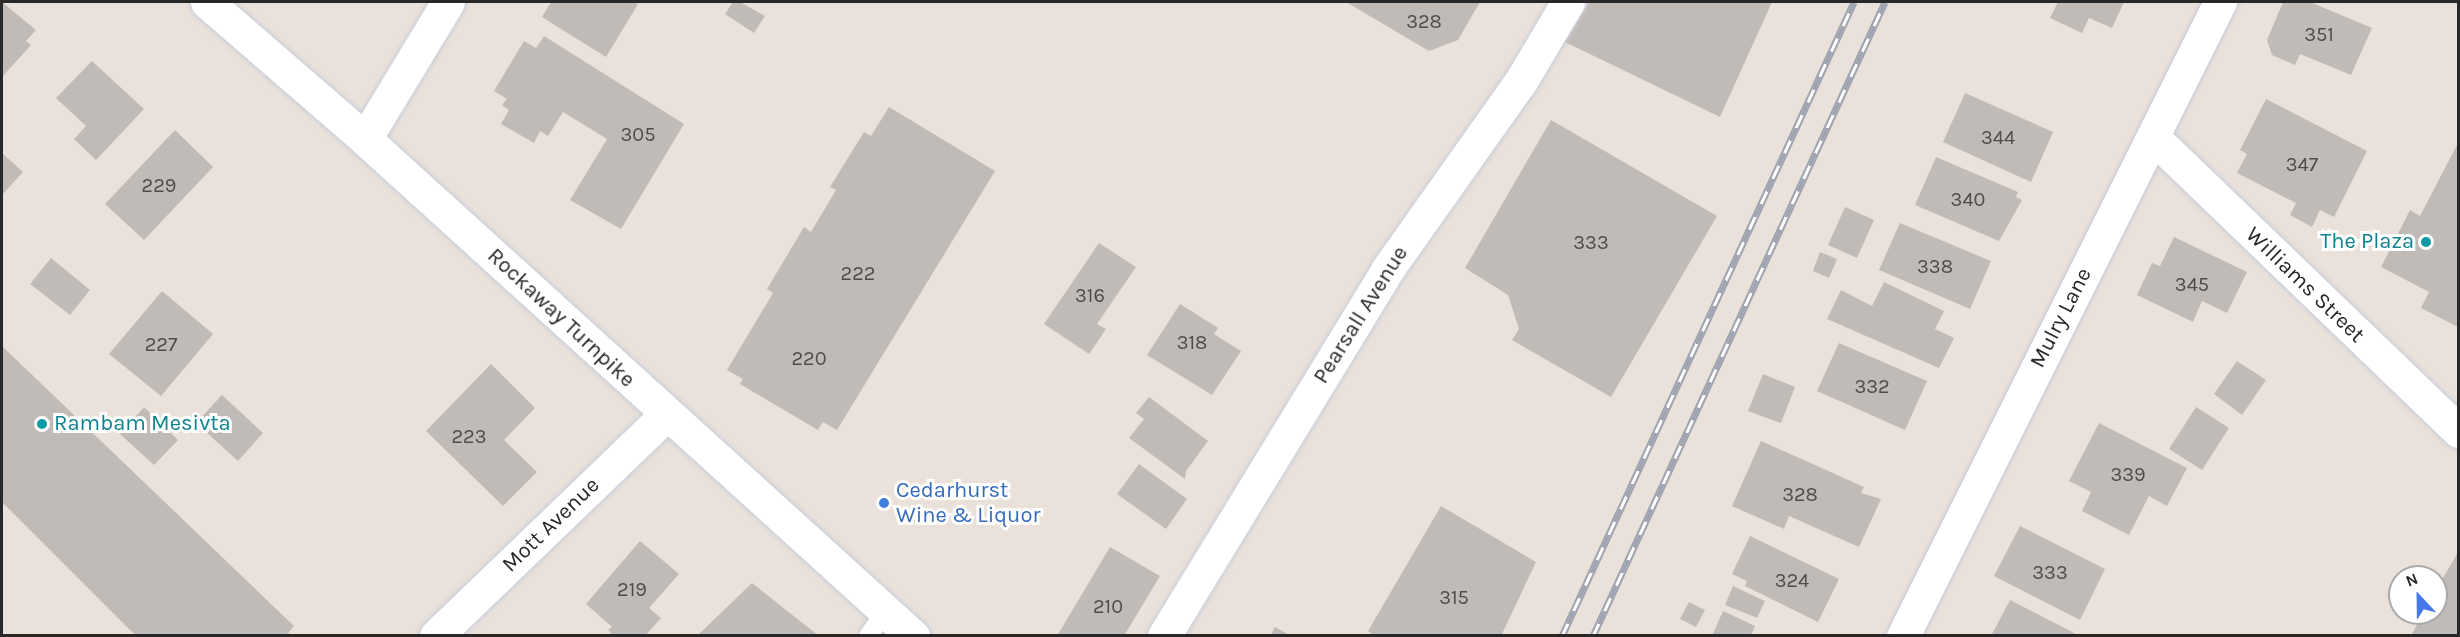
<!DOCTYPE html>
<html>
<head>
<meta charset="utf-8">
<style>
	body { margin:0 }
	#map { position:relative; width:2460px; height:637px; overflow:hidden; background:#e9e1da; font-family:Karla,sans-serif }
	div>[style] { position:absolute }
	.building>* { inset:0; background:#c1bbb7 }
	.roads { filter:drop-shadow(0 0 2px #c9cdd8) drop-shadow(0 0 2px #c9cdd8) }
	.service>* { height:18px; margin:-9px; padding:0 9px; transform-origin:9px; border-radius:9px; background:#fff }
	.minor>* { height:33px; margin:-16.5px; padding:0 16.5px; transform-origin:16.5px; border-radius:16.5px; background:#fff }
	.tertiary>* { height:33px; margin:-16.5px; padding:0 16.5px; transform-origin:16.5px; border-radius:16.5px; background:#fff }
	.secondary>* { height:33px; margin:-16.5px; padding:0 16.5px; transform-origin:16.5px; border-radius:16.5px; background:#fff }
	.rail>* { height:7px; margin-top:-3.5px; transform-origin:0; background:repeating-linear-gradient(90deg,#fff 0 14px,#9ea3b0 0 28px); box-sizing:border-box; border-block:2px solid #9ea3b0 }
	.dots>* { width:16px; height:16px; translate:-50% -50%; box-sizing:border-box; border:3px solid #fff; border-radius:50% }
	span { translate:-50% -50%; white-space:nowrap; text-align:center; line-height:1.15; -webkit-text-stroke:6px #fff; paint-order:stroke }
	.number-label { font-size:20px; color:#4e4d4c }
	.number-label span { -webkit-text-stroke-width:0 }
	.culture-label { font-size:22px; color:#0d838f }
	.right { translate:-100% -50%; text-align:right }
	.left { translate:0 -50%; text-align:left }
	.street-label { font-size:22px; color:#282828 }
	.shop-label { font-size:22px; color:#366cbe }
	.frame { position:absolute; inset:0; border:3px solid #282828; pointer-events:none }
	.north { position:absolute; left:2388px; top:565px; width:60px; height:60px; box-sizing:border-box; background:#fff; border:2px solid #a9a9a9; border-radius:50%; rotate:338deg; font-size:16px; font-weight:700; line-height:24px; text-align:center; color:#282828 }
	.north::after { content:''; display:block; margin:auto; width:21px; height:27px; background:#4778e9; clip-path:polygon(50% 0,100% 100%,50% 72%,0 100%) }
</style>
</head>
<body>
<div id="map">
	<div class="building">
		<div style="clip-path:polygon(2px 2px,36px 30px,26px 41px,31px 45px,2px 77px)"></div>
		<div style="clip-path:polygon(551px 2px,634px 2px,638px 4px,606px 57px,542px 17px)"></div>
		<div style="clip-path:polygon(733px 2px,740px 2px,765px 16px,754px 33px,725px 14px)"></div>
		<div style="clip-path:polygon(1346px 2px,1480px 2px,1458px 40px,1429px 51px)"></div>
		<div style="clip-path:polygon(1589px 2px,1772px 2px,1720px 117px,1565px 42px)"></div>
		<div style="clip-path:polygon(2058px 2px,2124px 2px,2112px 28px,2089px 18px,2082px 33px,2050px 18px)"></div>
		<div style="clip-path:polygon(2283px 2px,2310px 2px,2372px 28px,2351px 75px,2300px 54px,2295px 65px,2272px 55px,2267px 40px)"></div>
		<div style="clip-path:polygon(544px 36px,684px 124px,621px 229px,570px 200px,607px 139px,563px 112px,548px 136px,540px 131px,534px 143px,501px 124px,509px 110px,502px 105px,507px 99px,494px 91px,524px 41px,536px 48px)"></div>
		<div style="clip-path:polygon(92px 61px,144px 109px,96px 160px,74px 139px,86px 126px,56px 98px)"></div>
		<div style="clip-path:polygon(1965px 93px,2053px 132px,2031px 182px,1943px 142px)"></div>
		<div style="clip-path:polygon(2266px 99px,2367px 151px,2334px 217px,2320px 210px,2312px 227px,2290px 215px,2296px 203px,2237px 173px,2247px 154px,2240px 150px)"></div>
		<div style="clip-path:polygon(889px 107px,995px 171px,837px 430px,823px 422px,818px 430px,740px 384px,743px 379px,727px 370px,773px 293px,767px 289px,804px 227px,811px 232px,836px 190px,830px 187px,864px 132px,871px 136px)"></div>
		<div style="clip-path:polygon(1551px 120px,1717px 216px,1611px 397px,1512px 340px,1519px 329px,1508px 295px,1465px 268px)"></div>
		<div style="clip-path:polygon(175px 130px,213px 167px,144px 240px,105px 204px)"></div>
		<div style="clip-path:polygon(2458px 143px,2458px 327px,2421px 308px,2429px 292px,2381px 267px,2410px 210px,2420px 216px)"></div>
		<div style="clip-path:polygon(2px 153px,23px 172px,2px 195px)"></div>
		<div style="clip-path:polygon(1936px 157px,2018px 192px,2016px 197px,2022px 200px,1999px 241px,1915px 205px)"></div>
		<div style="clip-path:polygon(1845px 207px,1874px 220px,1857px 258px,1828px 245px)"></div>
		<div style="clip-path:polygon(1900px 223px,1991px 261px,1970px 309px,1879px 270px)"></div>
		<div style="clip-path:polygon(2174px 237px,2247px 272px,2227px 313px,2202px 301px,2193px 322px,2137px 295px,2152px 263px,2160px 266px)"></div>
		<div style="clip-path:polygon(1099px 243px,1136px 267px,1097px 324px,1106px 329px,1089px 354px,1044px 324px)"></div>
		<div style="clip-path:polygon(1820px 252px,1837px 259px,1829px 278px,1813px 271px)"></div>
		<div style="clip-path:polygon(51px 258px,90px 290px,70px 315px,30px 284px)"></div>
		<div style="clip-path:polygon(1884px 282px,1944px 311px,1935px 329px,1954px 338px,1939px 368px,1827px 319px,1841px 290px,1872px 306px)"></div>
		<div style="clip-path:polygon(162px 291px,213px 334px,161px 396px,109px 354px)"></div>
		<div style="clip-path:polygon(1180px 304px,1218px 328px,1214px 334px,1241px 351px,1212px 395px,1147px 355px)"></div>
		<div style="clip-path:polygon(1839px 343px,1927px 381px,1905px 430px,1817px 391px)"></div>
		<div style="clip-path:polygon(2px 346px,294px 626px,286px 636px,136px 636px,2px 502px)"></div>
		<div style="clip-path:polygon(2237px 361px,2266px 380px,2242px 415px,2214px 394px)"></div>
		<div style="clip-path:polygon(491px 364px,535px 408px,504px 440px,537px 472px,503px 506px,426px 431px)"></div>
		<div style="clip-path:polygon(1763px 374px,1795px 387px,1781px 423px,1748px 411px)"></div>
		<div style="clip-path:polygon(222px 395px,263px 433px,238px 461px,196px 423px)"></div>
		<div style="clip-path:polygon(1149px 397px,1208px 441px,1186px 471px,1185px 479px,1129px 438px,1144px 419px,1136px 413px)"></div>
		<div style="clip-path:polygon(144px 407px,178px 440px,154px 465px,120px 434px)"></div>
		<div style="clip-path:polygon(2196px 407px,2229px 428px,2202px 470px,2169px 449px)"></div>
		<div style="clip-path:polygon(2099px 423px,2187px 468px,2167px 506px,2149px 496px,2129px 535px,2082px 511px,2091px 492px,2069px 481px)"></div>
		<div style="clip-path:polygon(1761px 441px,1864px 487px,1861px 493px,1881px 499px,1859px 547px,1789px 516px,1784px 529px,1732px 506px)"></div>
		<div style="clip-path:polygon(1139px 464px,1187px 499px,1166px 529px,1117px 494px)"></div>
		<div style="clip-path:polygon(1441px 506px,1536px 562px,1501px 636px,1375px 636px,1368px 631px)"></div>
		<div style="clip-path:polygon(2020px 526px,2105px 569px,2080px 620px,1994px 576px)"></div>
		<div style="clip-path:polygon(1750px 536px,1839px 579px,1818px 622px,1745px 586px,1747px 581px,1732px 574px)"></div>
		<div style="clip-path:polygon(640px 541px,679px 574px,649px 608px,661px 618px,645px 636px,614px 636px,608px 630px,612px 627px,586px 604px)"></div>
		<div style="clip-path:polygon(1110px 547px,1160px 576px,1124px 636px,1057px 636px)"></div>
		<div style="clip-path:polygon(2457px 554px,2458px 636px,2411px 636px,2423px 613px,2436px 613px,2436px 590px)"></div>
		<div style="clip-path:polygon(752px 583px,819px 636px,697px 636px)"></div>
		<div style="clip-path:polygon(1733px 586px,1765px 601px,1757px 618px,1725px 605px)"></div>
		<div style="clip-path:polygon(2010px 600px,2080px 636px,1991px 636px)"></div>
		<div style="clip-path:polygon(1689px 602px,1705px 610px,1696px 627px,1680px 619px)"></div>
		<div style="clip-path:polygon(1723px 611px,1755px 626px,1751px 636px,1712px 636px)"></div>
		<div style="clip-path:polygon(1275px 627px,1291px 636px,1270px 636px)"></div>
	</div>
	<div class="roads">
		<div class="service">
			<div style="left:868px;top:636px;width:31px;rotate:-54deg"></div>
		</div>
		<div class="minor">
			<div style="left:2153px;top:137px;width:424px;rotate:43.9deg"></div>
			<div style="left:365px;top:139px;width:160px;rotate:-58.8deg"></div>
			<div style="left:1164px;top:636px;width:429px;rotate:-58.6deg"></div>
			<div style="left:1387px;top:270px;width:232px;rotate:-54.7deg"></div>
			<div style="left:1521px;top:81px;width:92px;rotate:-59.3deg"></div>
			<div style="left:1903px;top:636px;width:709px;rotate:-63.43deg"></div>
		</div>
		<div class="tertiary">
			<div style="left:436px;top:636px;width:319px;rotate:-43.9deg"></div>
		</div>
		<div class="secondary">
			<div style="left:207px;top:2px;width:209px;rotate:40.9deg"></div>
			<div style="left:365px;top:139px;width:740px;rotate:42.21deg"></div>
		</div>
	</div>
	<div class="rail">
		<div style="left:1562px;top:636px;width:698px;rotate:-65.27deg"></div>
		<div style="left:1593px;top:636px;width:698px;rotate:-65.27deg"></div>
	</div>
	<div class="dots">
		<div style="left:2426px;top:242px;background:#0f9aa8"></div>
		<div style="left:42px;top:424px;background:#0f9aa8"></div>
		<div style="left:884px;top:503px;background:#3f7fe0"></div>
	</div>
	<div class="number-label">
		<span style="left:1424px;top:21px">328</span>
		<span style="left:2319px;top:34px">351</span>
		<span style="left:638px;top:134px">305</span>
		<span style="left:1998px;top:137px">344</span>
		<span style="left:2302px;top:164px">347</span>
		<span style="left:159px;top:185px">229</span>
		<span style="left:1968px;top:199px">340</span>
		<span style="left:1591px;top:242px">333</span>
		<span style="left:1935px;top:266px">338</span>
		<span style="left:858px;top:273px">222</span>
		<span style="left:2192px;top:284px">345</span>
		<span style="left:1090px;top:295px">316</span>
		<span style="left:1192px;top:342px">318</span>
		<span style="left:161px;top:344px">227</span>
		<span style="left:809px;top:358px">220</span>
		<span style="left:1872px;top:386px">332</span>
		<span style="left:469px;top:436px">223</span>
		<span style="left:2128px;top:474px">339</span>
		<span style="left:1800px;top:494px">328</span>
		<span style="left:2050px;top:572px">333</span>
		<span style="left:1792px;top:580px">324</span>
		<span style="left:632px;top:589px">219</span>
		<span style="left:1454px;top:597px">315</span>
		<span style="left:1108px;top:606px">210</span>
	</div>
	<div class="culture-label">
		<span class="right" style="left:2414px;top:242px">The Plaza</span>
		<span class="left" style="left:54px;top:424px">Rambam Mesivta</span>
	</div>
	<div class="street-label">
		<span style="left:2305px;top:285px;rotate:44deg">Williams Street</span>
		<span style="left:1361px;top:315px;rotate:-58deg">Pearsall Avenue</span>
		<span style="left:561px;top:318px;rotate:43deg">Rockaway Turnpike</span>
		<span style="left:2061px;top:318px;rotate:-63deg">Mulry Lane</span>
		<span style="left:551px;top:525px;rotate:-44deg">Mott Avenue</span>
	</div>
	<div class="shop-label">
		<span class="left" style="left:896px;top:503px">Cedarhurst<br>Wine &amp; Liquor</span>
	</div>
	<div class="frame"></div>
	<div class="north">N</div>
</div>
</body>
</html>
